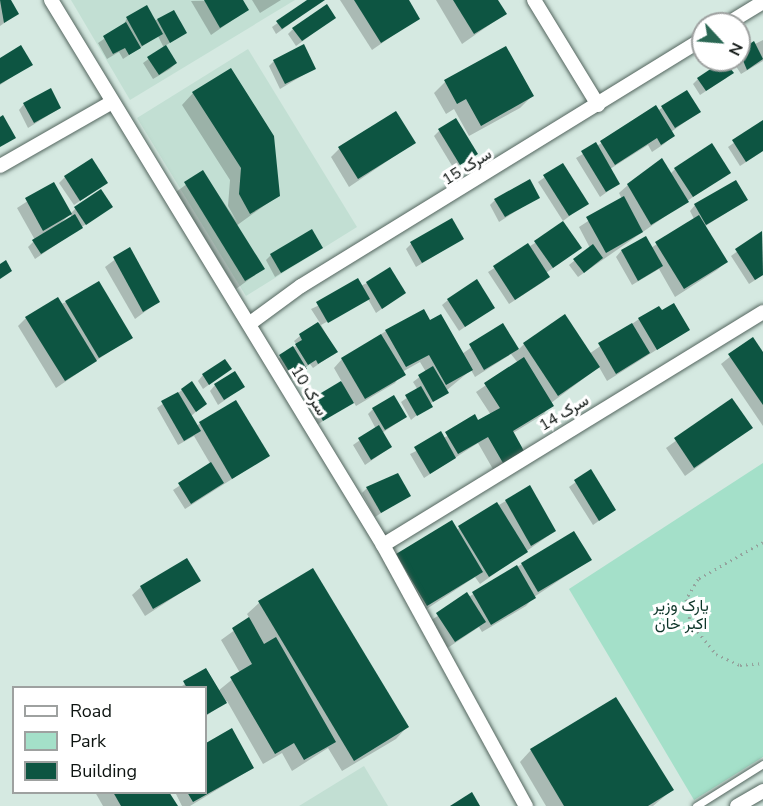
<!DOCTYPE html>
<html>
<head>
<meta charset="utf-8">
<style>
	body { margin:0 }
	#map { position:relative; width:763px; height:806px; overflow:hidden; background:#d5e9e1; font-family:"Nunito Sans",Vazirmatn,sans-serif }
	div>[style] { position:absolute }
	.built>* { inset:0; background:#c2dfd3 }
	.green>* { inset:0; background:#a4e0c9 }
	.shadow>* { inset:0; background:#0003 }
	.building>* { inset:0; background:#0d5542 }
	.path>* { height:3px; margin-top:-1.5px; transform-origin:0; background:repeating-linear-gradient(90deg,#94a39d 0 1.5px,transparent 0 6px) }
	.roads { filter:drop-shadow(0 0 2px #53655e) drop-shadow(0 0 2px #53655e) }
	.lane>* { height:7px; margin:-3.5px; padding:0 3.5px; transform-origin:3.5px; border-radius:3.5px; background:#fff }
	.street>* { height:14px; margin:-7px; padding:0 7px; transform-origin:7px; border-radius:7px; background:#fff }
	span { translate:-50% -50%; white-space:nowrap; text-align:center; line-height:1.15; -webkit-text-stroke:6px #fff; paint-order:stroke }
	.street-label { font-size:16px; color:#0d1411 }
	.park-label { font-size:16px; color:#0d3529 }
	.legend { position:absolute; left:12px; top:686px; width:195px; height:108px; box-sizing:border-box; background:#fff; border:2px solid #9ea1a0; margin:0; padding:8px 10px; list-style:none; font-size:18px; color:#0d1411 }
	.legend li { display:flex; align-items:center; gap:12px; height:30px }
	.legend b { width:30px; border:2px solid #9ea1a0 }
	.north { position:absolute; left:691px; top:12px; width:60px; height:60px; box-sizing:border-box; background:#fff; border:2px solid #9ea1a0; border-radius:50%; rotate:116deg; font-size:16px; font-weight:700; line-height:24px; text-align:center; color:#0d1411 }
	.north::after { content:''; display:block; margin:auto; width:21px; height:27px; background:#296753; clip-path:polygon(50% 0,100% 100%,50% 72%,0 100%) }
</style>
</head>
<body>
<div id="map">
	<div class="built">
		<div style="clip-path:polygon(71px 0,295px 0,130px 100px)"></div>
		<div style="clip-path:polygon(248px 49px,357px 227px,246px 296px,137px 118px)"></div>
		<div style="clip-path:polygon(364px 766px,388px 806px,299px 806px)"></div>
	</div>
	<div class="green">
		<div style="clip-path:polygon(763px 463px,763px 757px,694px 800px,569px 589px)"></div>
	</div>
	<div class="shadow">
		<div style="clip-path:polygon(0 0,9px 0,17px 14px,0 26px)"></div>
		<div style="clip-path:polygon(241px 0,247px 10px,211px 35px,191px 1px)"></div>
		<div style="clip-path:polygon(252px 0,281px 0,260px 13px)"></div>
		<div style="clip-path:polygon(310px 0,323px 0,276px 34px,272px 27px)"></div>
		<div style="clip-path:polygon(340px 0,407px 0,418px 18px,372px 50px)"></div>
		<div style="clip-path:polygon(436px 0,497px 0,505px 14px,462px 44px)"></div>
		<div style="clip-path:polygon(127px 18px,158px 20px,185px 33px,165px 46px,176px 63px,170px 69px,153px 79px,143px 63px,164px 48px,158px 36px,123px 59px,119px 52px,107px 59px,98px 43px,123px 26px)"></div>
		<div style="clip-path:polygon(334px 18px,296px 46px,288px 34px,293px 29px)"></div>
		<div style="clip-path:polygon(763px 40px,763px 61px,741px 74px,732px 60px,739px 60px,739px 52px)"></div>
		<div style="clip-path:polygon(0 59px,31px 64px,0 85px)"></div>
		<div style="clip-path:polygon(274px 61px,315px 68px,280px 89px,269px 66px)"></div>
		<div style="clip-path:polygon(726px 78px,700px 95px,693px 84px,698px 79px)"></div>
		<div style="clip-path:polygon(445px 82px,532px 96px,520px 108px,469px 136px,454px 109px,446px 114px,434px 93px)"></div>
		<div style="clip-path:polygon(193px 93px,279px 195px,236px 226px,263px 269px,236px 289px,176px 192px,203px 172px,237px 222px,228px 206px,230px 180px,182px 105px)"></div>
		<div style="clip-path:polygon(24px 104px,60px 108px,28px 128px,19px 110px)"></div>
		<div style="clip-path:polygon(662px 108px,699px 112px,671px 132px,673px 136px,664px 144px,652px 152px,648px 145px,610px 169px,618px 184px,600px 197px,576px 158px)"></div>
		<div style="clip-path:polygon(763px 122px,763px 151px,740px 166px,728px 147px)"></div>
		<div style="clip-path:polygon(439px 131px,476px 154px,454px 169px,434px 136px)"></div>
		<div style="clip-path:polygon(414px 143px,349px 187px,331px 157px,339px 149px)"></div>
		<div style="clip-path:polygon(662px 161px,670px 174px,675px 169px,729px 172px,578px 277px,569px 265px,590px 248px,579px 227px,622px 199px,619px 193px,628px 185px)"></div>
		<div style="clip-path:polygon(562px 165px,587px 203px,563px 221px,538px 182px)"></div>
		<div style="clip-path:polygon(65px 177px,106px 183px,74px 205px,59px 183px)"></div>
		<div style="clip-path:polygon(evenodd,54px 184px,70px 214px,75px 209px,111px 207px,35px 259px,28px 247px,35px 240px,17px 208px,54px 184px,70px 214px,72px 218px,62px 222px,70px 214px)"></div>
		<div style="clip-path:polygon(538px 197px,499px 222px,490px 205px,495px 200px)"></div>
		<div style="clip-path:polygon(746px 200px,704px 227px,726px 262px,717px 270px,675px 297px,659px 269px,632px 285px,616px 257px,621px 251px,646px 238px,651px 248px,694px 219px,690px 211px,695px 205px)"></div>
		<div style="clip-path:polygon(762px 233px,763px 275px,749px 284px,731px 256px)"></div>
		<div style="clip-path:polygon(462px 239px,416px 267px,406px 249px,411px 244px)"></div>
		<div style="clip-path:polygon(535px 243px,574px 253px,546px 273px,548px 277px,543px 282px,509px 304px,488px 272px)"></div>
		<div style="clip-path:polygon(321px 248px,275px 277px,266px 260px,271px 255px)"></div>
		<div style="clip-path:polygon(129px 249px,158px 302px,135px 319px,105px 267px)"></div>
		<div style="clip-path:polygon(367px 283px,404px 293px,376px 313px,368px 299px,321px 325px,336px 352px,313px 368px,310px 364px,287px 383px,274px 362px,297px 345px,294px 341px,300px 336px,320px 323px,311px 309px)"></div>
		<div style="clip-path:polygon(448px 300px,493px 308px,459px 331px,442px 305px)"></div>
		<div style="clip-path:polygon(66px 302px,131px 337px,56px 388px,18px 326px,26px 318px)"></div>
		<div style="clip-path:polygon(639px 319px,688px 330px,607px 381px,599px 367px,551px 403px,544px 414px,513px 433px,523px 451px,494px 471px,478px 443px,424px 478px,410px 454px,491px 415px,476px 392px,518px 363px,511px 354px,475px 377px,471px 370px,411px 420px,401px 402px,418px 390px,413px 382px,426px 372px,420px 362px,402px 372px,395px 383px,356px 406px,353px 401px,317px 425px,306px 405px,342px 382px,334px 368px,342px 359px,386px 331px,429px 323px,462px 354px,503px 325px,518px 350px,524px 344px,589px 354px)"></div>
		<div style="clip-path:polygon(752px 339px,763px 355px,763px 426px,721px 364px)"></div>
		<div style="clip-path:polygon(230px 369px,203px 389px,198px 381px,203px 375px)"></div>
		<div style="clip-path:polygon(215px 385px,243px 387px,218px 405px,210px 391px)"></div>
		<div style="clip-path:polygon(182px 390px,205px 404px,191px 416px,196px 426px,235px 402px,268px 456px,185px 509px,173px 490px,211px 465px,194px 436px,178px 445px,157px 408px)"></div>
		<div style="clip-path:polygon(732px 400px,751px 428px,685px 476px,666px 448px)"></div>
		<div style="clip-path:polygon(373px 409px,406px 417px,382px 433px,391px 447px,365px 465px,353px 445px,376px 429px,368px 414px)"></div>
		<div style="clip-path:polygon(591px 471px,614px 510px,593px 525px,569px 487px)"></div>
		<div style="clip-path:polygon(530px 487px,555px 531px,480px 584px,475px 577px,416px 616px,386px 567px,397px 555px,456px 530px)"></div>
		<div style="clip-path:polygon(367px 488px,409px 495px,375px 517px,362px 493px)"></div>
		<div style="clip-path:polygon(590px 560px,534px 597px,526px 606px,482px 632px,479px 627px,446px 649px,428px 622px,522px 564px)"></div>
		<div style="clip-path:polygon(313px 570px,407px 727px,396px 739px,342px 771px,328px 748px,292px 771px,282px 753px,263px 764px,227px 701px,206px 716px,206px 688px,179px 688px,206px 670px,218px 691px,240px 673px,221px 640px,250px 619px,247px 614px,259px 603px)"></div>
		<div style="clip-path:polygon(199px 581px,145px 616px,132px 595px,141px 587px)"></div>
		<div style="clip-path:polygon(232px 730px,253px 768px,190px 806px,182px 806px,175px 792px,206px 792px,206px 745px)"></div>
		<div style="clip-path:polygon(531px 750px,672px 790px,653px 806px,546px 806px,520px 762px)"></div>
		<div style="clip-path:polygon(95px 792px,168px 792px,176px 806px,103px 806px)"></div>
	</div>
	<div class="building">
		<div style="clip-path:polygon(0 0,11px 0,19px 14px,4px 23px)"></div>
		<div style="clip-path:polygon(204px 0,243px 0,249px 10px,220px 28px)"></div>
		<div style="clip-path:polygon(307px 0,325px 0,282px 29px,276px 21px)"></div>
		<div style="clip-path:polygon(354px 0,409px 0,420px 19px,381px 43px)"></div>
		<div style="clip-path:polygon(453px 0,498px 0,507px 14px,474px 34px)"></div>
		<div style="clip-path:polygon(327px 4px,336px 18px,302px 41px,292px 28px)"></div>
		<div style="clip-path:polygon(147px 5px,163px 34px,142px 46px,126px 17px)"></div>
		<div style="clip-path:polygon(174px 10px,187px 33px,170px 43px,157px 19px)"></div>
		<div style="clip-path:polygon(126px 22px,141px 48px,129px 55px,125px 48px,113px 54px,103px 36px)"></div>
		<div style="clip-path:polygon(754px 41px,763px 59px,747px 70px,739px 51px)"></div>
		<div style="clip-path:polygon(304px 44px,316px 69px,285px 84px,273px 60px)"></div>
		<div style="clip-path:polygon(21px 45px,33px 65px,0 84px,0 58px)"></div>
		<div style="clip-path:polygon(166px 45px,177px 63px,159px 75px,147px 57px)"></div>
		<div style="clip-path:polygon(506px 46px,534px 96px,481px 126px,466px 99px,457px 104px,444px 80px)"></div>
		<div style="clip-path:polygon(724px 60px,734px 73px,706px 91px,697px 78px)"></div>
		<div style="clip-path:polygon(231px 68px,274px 136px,280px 196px,250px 214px,239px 194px,241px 168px,192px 92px)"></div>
		<div style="clip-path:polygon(51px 88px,61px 108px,34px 123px,23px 103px)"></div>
		<div style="clip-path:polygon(687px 90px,701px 112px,675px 128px,661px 106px)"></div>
		<div style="clip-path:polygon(656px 105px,675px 136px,661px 145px,657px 138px,615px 165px,600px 141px)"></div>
		<div style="clip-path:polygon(396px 111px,416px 143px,358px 179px,338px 147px)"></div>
		<div style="clip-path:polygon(3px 115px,16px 138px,0 147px,0 117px)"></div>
		<div style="clip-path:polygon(456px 118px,478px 154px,460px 165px,438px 129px)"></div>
		<div style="clip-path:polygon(763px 120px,763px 151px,746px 162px,732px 140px)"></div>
		<div style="clip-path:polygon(596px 142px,620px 184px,606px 192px,581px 151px)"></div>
		<div style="clip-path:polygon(712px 143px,731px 173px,693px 197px,674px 168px)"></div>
		<div style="clip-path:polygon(92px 158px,108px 183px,80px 201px,64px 176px)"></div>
		<div style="clip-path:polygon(662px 158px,689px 202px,651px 225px,627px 184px)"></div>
		<div style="clip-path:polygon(563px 163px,589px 204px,569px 216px,543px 175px)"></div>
		<div style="clip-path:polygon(203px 170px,265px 269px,245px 281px,184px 182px)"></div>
		<div style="clip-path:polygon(530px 179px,540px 198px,505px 217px,494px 199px)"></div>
		<div style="clip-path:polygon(736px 180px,748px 200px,706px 225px,694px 204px)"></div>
		<div style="clip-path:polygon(54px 182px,72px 214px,43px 231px,25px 198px)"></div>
		<div style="clip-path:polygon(101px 189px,113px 207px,86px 225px,74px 207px)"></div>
		<div style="clip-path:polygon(624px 196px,643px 232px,606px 253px,586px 217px)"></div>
		<div style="clip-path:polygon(75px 214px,83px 228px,41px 254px,32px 240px)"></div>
		<div style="clip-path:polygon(699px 215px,728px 262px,684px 289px,655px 242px)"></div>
		<div style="clip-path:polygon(452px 218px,464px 239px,422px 263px,410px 242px)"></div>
		<div style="clip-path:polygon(563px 221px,582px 248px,553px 268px,534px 241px)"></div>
		<div style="clip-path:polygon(312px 229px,323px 248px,281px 273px,270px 254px)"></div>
		<div style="clip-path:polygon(762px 231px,763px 275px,755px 280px,735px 249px)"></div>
		<div style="clip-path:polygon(646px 236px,663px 266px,638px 281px,621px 250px)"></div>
		<div style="clip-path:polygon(528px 243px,550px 277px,515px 300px,493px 266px)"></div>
		<div style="clip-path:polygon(593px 244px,603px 258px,584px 273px,573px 259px)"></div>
		<div style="clip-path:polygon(130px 247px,160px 302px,143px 312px,113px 257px)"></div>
		<div style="clip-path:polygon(6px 260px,12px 271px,0 279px,0 264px)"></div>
		<div style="clip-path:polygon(390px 267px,406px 293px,382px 309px,366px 282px)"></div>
		<div style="clip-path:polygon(358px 278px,370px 299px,328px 323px,316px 302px)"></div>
		<div style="clip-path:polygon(477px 279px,495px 308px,465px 327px,447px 299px)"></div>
		<div style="clip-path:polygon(99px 281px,133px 338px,99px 358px,65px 301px)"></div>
		<div style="clip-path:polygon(58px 297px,97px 361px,65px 381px,25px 317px)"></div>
		<div style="clip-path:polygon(674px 303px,690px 330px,657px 350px,638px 318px,659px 306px,662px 310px)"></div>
		<div style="clip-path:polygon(424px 309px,430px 320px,441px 314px,473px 370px,446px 385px,429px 355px,406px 367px,385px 330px)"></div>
		<div style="clip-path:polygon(565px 314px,600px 367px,558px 396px,523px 343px)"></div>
		<div style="clip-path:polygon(318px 322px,338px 352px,318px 364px,316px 360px,308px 365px,295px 344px,302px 340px,299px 334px)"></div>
		<div style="clip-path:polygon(503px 323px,519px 349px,484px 370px,469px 344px)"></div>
		<div style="clip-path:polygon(632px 323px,650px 353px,616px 374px,598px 343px)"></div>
		<div style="clip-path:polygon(381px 334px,406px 375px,365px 399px,341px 358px)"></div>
		<div style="clip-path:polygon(753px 337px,763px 352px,763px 405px,728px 354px)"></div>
		<div style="clip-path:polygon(293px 346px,307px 369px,293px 378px,279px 355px)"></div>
		<div style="clip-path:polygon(524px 357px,554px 406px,513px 431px,524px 451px,503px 463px,488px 437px,458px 454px,445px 432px,475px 414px,478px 420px,500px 408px,484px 383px)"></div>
		<div style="clip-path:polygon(225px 359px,232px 369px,209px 385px,202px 374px)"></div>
		<div style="clip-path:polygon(433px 366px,449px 393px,433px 402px,418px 375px)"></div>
		<div style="clip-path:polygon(235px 371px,245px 387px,224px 400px,214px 384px)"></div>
		<div style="clip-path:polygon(192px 381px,207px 404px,196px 412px,181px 389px)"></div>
		<div style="clip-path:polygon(341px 381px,354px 403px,323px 421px,311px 399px)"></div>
		<div style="clip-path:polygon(421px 386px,433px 407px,417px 416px,405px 395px)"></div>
		<div style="clip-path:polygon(178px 392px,201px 431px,184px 441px,161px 401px)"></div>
		<div style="clip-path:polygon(394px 395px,407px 417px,385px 430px,372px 408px)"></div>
		<div style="clip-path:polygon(732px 398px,753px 428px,694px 468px,674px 438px)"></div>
		<div style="clip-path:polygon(236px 400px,270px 456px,232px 479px,199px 422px)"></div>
		<div style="clip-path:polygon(379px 425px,392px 447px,371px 460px,358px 438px)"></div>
		<div style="clip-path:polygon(441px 431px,456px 458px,430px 474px,414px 447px)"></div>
		<div style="clip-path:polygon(211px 462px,224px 483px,191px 504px,178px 483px)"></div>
		<div style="clip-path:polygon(591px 469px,616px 510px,599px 521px,574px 480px)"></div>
		<div style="clip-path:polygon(398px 473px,411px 496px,381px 513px,366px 487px)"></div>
		<div style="clip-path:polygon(530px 485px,556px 531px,531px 546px,505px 500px)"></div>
		<div style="clip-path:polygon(497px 502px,528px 552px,489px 577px,458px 526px)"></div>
		<div style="clip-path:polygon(452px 520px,483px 572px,427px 606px,396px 554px)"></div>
		<div style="clip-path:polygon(574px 531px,592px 560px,538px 592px,521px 563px)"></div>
		<div style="clip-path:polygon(187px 558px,201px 581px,153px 609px,140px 586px)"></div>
		<div style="clip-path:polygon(517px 565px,536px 598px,491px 625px,472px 592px)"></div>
		<div style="clip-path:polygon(313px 568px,409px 727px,354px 761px,258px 601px)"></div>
		<div style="clip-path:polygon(467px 592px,486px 622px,455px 642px,436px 613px)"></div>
		<div style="clip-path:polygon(249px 617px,264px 644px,276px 637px,336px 742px,304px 760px,294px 743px,275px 754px,230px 677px,252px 664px,232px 628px)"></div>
		<div style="clip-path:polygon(206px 668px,227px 703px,206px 715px,206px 688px,187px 688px,183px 681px)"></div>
		<div style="clip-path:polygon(616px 697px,674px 790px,648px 806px,564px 806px,530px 749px)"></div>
		<div style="clip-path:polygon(232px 728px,254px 768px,193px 802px,187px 792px,206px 792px,206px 743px)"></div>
		<div style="clip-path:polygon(113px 792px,169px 792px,178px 806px,121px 806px)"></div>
		<div style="clip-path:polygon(472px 792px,480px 806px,450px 806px)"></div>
	</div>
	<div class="path">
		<div style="left:763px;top:542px;width:75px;rotate:150.4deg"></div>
		<div style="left:698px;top:579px;width:23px;rotate:121deg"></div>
		<div style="left:686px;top:599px;width:23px;rotate:80deg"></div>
		<div style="left:690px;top:622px;width:41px;rotate:50.9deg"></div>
		<div style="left:716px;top:654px;width:26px;rotate:25deg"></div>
		<div style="left:740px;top:665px;width:23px;rotate:-5deg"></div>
	</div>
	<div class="roads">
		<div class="lane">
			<div style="left:696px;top:806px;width:79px;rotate:-32.1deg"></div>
		</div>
		<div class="street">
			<div style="left:51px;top:0;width:638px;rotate:58.65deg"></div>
			<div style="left:383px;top:545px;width:298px;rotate:61.3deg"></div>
			<div style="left:534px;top:0;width:123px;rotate:58.6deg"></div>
			<div style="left:727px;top:24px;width:42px;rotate:-31.4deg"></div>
			<div style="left:0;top:166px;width:129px;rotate:-29.7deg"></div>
			<div style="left:249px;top:324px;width:64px;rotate:-36.2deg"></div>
			<div style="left:301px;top:286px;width:472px;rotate:-31.6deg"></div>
			<div style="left:383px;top:545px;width:446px;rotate:-31.5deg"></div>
			<div style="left:737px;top:806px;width:30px;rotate:-30deg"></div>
		</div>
	</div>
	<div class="street-label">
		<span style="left:467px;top:167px;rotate:-32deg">سرک 15</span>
		<span style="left:309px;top:391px;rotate:59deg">سرک 10</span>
		<span style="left:564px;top:413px;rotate:-31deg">سرک 14</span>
	</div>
	<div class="park-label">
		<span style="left:681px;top:615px">پارک وزیر<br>اکبر خان</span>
	</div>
	<ul class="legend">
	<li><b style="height:8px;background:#fff"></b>Road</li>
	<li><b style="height:16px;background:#a4e0c9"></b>Park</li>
	<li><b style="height:16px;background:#0d5542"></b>Building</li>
	</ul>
	<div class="north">N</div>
</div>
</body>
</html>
